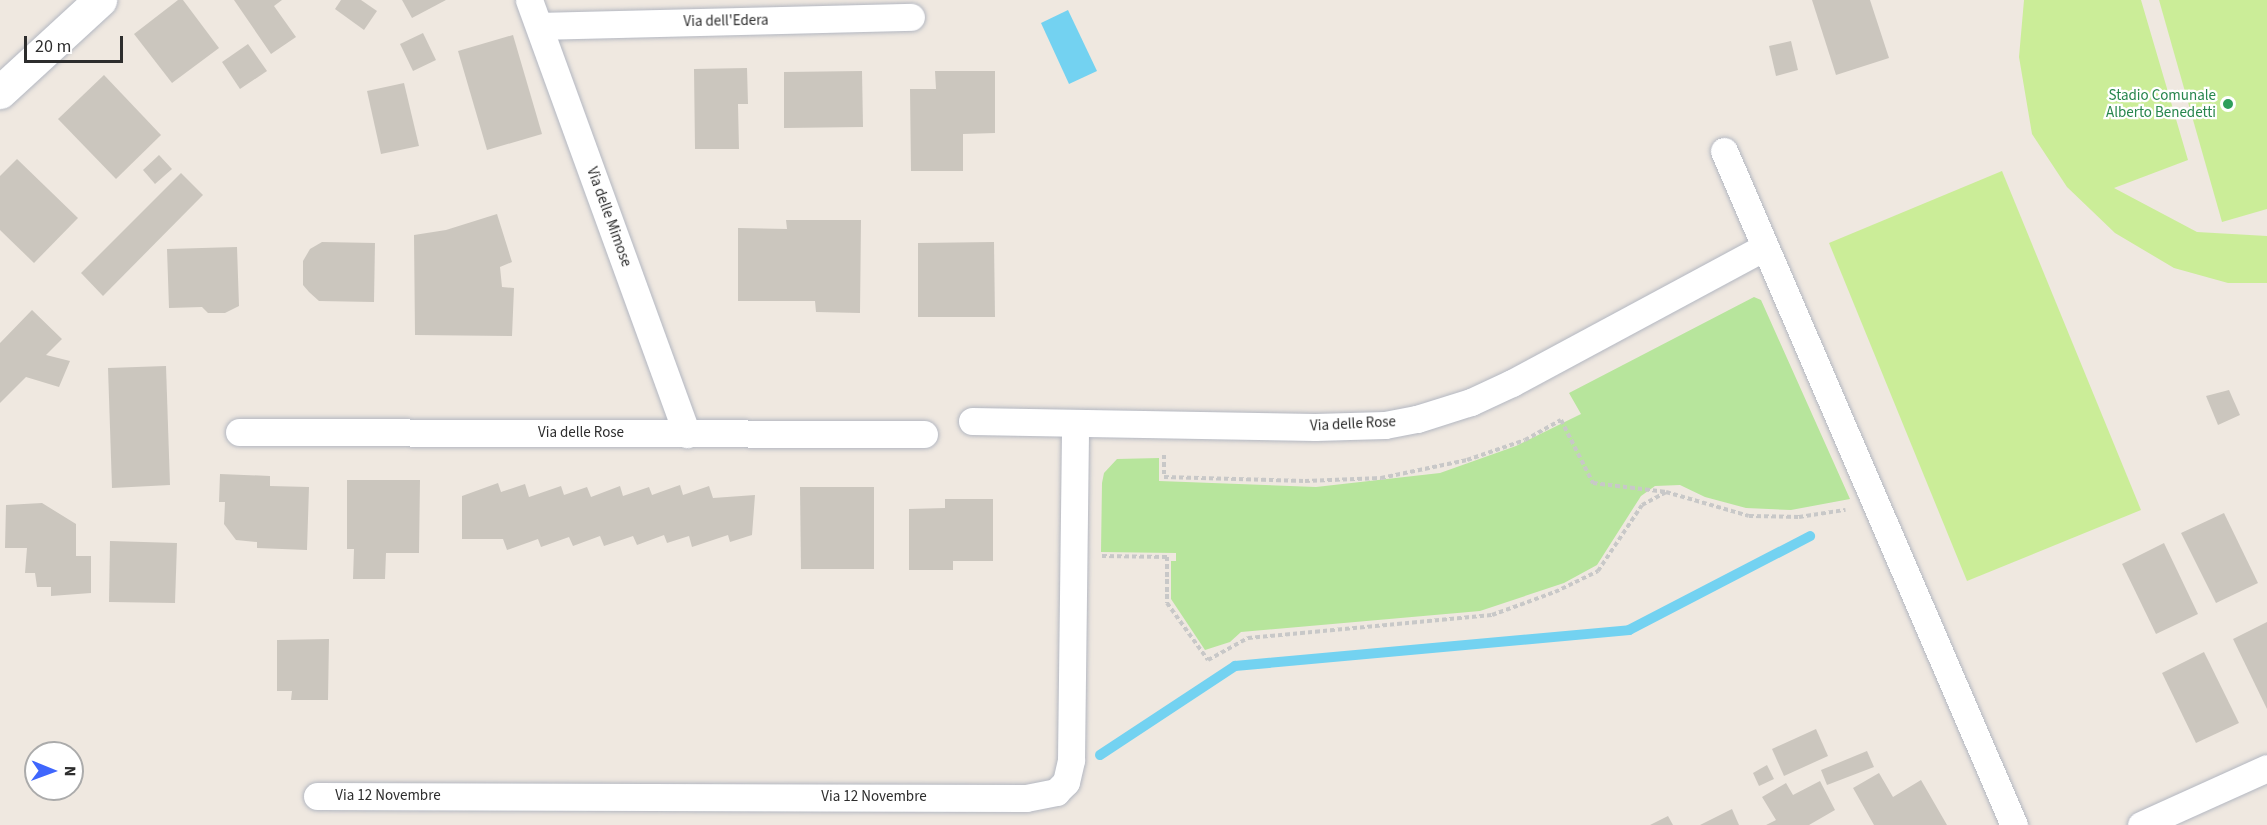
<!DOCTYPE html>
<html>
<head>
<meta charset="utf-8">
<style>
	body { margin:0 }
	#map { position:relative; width:2267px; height:825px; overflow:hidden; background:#efe8e0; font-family:"Source Sans 3",sans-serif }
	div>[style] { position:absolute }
	.green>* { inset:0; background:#b7e59c }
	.pitch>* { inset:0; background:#cbed98 }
	.water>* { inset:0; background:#73d2f1 }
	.stream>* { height:10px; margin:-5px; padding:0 5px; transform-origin:5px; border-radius:5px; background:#73d2f1 }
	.building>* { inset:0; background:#cbc6be }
	.path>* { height:4px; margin-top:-2px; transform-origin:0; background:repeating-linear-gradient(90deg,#c8c8c8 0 4.5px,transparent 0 7.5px) }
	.roads { filter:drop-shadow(0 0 2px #b3b7c1) drop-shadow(0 0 2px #b3b7c1) }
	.street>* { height:27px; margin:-13.5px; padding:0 13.5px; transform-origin:13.5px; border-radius:13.5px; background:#fff }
	.secondary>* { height:33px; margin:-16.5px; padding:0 16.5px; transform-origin:16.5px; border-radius:16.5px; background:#fff }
	.dots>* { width:16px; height:16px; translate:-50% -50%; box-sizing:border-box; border:3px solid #fff; border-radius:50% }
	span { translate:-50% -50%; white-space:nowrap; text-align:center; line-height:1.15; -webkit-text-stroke:4.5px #fff; paint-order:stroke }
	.street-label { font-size:15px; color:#2d2d2d }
	.leisure-label { font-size:15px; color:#27864d }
	.right { translate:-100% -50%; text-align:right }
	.north { position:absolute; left:24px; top:741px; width:60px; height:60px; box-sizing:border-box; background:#fff; border:2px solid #ababab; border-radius:50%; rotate:91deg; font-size:16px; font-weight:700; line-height:24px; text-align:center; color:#2d2d2d }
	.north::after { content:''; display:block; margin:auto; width:21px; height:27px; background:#3f66fd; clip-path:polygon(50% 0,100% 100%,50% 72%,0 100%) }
	.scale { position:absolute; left:24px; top:36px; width:99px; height:27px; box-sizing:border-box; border:3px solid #2d2d2d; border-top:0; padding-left:8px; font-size:18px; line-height:21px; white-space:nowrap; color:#2d2d2d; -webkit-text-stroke:4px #fff; paint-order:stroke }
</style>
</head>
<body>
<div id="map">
	<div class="green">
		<div style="clip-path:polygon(1754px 297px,1761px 300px,1850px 499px,1791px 510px,1746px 508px,1705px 497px,1680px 485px,1655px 486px,1641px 496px,1597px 565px,1564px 583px,1480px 611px,1241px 632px,1230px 642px,1205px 650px,1171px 599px,1171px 561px,1176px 561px,1176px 553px,1101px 552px,1102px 483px,1104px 473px,1117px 459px,1159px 458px,1159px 481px,1316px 487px,1440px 473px,1516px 446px,1581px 414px,1569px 393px)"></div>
	</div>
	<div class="pitch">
		<div style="clip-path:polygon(2024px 0,2141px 0,2188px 160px,2114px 188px,2197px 232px,2267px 236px,2267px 283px,2228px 283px,2174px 268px,2115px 233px,2067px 187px,2032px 134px,2019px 57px)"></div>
		<div style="clip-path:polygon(2159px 0,2267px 0,2267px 209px,2222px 222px)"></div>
		<div style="clip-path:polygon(2002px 171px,2141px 510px,1967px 581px,1829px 243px)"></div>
	</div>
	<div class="water">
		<div style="clip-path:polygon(1068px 10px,1097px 71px,1069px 84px,1041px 23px)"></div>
	</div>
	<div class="stream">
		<div style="left:1100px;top:755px;width:162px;rotate:-33.4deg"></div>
		<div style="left:1235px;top:666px;width:396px;rotate:-5.2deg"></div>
		<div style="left:1629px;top:630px;width:204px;rotate:-27.4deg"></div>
	</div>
	<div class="building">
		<div style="clip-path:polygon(178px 0,183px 0,219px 48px,172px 83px,134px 34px)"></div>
		<div style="clip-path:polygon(234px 0,282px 0,274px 6px,296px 37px,271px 54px)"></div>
		<div style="clip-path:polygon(341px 0,361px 0,377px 11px,364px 30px,335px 9px)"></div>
		<div style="clip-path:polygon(402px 0,446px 0,412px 18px)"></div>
		<div style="clip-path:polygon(1812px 0,1870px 0,1889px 58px,1836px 75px)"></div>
		<div style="clip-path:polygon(423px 33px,436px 60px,413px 71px,400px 44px)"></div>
		<div style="clip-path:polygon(513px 35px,542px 134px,487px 150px,458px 51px)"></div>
		<div style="clip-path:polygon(1791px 41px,1798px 70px,1776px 76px,1769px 46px)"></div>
		<div style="clip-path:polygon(248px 44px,267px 71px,240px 89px,222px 62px)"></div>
		<div style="clip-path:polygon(747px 68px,748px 104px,738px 104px,739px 149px,695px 149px,694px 69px)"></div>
		<div style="clip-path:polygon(862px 71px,863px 127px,784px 128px,784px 72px)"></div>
		<div style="clip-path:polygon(935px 71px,995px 71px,995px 133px,963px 134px,963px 171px,911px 171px,910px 89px,936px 89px)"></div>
		<div style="clip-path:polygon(104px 75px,161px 135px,116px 179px,58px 119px)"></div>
		<div style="clip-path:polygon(404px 83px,419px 146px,381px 154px,367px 91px)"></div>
		<div style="clip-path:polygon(159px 155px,172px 169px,155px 184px,143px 170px)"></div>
		<div style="clip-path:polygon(17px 159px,78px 218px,34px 263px,0 230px,0 176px)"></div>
		<div style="clip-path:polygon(181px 173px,203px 195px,103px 296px,81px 273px)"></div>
		<div style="clip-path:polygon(497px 214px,512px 262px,500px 267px,502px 287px,514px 288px,512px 336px,415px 335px,414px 235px,446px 230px)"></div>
		<div style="clip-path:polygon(786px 220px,861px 220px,860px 313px,816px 312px,815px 301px,738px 301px,738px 228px,787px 229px)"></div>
		<div style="clip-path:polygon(322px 242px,375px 243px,374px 302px,319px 301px,309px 292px,303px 285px,303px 261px,310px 249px)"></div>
		<div style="clip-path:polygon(994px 242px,995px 317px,918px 317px,918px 243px)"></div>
		<div style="clip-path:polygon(237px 247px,239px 306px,225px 313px,208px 313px,202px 307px,169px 308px,167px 249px)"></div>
		<div style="clip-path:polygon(32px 310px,62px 339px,46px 355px,70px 361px,59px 387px,26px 377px,0 403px,0 343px)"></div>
		<div style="clip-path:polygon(166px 366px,170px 485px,112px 488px,108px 368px)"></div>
		<div style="clip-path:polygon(2229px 390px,2240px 415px,2218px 425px,2206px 396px)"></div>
		<div style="clip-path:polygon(220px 474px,270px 476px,270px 486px,309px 487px,307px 550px,257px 548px,257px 542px,236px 540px,224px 524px,225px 502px,219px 502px)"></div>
		<div style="clip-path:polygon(347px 480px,420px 480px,419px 553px,386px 553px,385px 579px,353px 579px,354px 549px,347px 549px)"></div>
		<div style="clip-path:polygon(498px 483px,501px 492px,525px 484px,529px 497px,561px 486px,564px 495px,587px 487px,591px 497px,620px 486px,623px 496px,649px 487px,652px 495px,680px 485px,683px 495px,709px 486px,713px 498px,755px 495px,752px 535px,730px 542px,728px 535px,692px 547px,689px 536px,667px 543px,664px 535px,637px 545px,633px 536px,604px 546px,600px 536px,573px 546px,569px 537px,541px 547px,538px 539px,507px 550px,503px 539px,462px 539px,462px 496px)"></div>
		<div style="clip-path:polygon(800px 487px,874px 487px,874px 569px,801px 569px)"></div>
		<div style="clip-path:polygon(945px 499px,993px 499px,993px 561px,953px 561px,953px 570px,909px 570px,909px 509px,945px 508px)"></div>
		<div style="clip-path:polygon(42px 503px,76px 524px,76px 556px,91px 556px,91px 593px,51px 596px,51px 587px,37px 587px,35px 573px,25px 573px,27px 548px,5px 548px,6px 505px)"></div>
		<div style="clip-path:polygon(2224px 513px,2258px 583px,2216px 603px,2181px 533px)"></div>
		<div style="clip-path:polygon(110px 541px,177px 543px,175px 603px,109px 602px)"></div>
		<div style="clip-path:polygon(2164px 543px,2198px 614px,2156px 634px,2122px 564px)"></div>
		<div style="clip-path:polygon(2267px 622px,2267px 709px,2233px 639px)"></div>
		<div style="clip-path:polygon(329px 639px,328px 700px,291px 700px,292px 691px,277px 691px,277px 640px)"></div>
		<div style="clip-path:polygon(2204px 652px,2239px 723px,2196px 743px,2162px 673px)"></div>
		<div style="clip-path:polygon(1816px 729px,1828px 756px,1784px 776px,1772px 749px)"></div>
		<div style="clip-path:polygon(1867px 751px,1874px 767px,1827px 785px,1821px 770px)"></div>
		<div style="clip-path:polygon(1767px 765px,1774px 779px,1759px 786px,1753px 773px)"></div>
		<div style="clip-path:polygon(1879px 773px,1893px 797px,1921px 780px,1947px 825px,1874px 825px,1853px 788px)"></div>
		<div style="clip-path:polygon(1820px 781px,1835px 810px,1809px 825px,1766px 825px,1776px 820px,1762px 797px,1786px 783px,1793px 795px)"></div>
		<div style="clip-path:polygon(1732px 809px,1739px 825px,1700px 825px)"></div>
		<div style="clip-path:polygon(1668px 816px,1673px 825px,1650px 825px)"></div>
	</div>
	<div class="path">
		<div style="left:1164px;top:455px;width:22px;rotate:90deg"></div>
		<div style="left:1164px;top:477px;width:141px;rotate:1.6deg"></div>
		<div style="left:1305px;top:481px;width:76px;rotate:-2.3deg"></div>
		<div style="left:1381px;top:478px;width:88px;rotate:-11.8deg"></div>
		<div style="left:1467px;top:460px;width:61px;rotate:-19deg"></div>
		<div style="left:1525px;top:440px;width:41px;rotate:-29.1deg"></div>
		<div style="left:1561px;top:420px;width:71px;rotate:63.1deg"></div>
		<div style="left:1593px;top:483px;width:74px;rotate:7deg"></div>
		<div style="left:1102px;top:556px;width:65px;rotate:0.9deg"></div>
		<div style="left:1167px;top:557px;width:46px;rotate:90deg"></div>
		<div style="left:1167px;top:603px;width:70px;rotate:54.3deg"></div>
		<div style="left:1208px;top:660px;width:46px;rotate:-28.8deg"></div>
		<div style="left:1248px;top:638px;width:245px;rotate:-5.4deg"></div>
		<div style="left:1492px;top:615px;width:67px;rotate:-20.1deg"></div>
		<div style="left:1555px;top:592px;width:48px;rotate:-26deg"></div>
		<div style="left:1598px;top:571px;width:79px;rotate:-56.3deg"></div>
		<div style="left:1642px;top:505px;width:27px;rotate:-28deg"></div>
		<div style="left:1666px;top:492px;width:86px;rotate:16.1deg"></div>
		<div style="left:1749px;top:516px;width:50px;rotate:1.1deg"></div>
		<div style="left:1799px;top:517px;width:47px;rotate:-8.7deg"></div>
	</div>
	<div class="roads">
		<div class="street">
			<div style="left:529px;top:0;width:462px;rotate:70deg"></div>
			<div style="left:540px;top:26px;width:371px;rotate:-1.4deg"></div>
			<div style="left:1724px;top:151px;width:734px;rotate:66.72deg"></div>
			<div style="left:972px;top:421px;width:343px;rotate:1deg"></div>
			<div style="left:1315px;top:427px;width:70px;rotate:-1.6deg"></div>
			<div style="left:1385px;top:425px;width:33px;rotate:-11deg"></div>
			<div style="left:1417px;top:419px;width:57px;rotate:-17.5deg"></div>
			<div style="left:1471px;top:402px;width:45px;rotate:-24.9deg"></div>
			<div style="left:1512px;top:383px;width:287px;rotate:-28.3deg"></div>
			<div style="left:239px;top:432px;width:685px;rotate:0.17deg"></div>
			<div style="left:317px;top:796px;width:709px;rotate:0.16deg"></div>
			<div style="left:1026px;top:798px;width:31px;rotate:-11deg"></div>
			<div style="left:1056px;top:792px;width:14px;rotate:-45deg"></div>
			<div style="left:1066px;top:782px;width:23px;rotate:-77deg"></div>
			<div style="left:1071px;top:760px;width:337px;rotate:-89.3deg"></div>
			<div style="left:2141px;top:825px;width:138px;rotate:-24.3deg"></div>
		</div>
		<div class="secondary">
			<div style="left:0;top:92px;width:136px;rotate:-42.6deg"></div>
		</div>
	</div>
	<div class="dots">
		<div style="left:2228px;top:104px;background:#2e9e5b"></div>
	</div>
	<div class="street-label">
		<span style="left:726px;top:21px;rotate:-1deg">Via dell'Edera</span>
		<span style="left:609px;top:217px;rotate:70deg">Via delle Mimose</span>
		<span style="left:1353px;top:424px;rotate:-3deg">Via delle Rose</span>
		<span style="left:581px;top:433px">Via delle Rose</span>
		<span style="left:388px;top:796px">Via 12 Novembre</span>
		<span style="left:874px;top:797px">Via 12 Novembre</span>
	</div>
	<div class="leisure-label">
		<span class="right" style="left:2216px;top:104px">Stadio Comunale<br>Alberto Benedetti</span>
	</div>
	<div class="north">N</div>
	<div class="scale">20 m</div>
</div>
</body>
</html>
